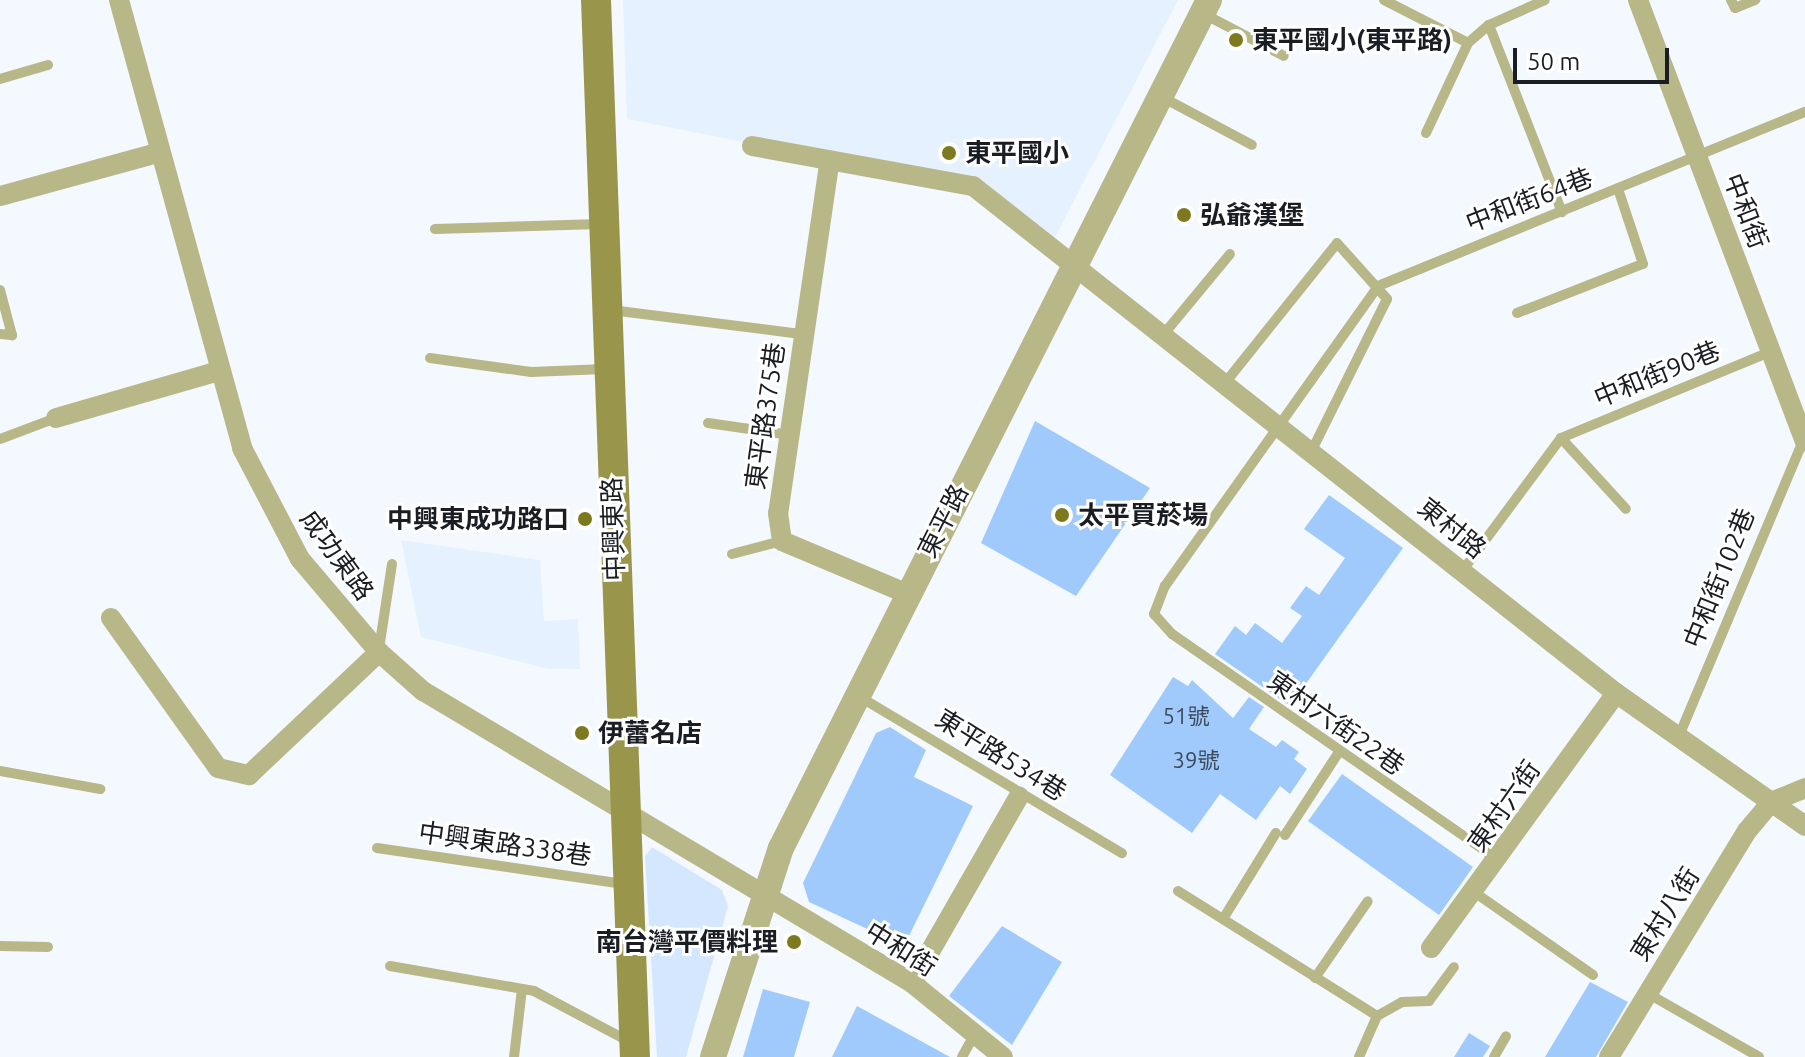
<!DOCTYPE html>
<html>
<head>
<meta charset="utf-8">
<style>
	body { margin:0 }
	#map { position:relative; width:1805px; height:1057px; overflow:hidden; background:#f3f9ff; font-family:Ubuntu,"Noto Sans TC",sans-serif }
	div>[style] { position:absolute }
	.built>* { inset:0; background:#e6f1ff }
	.green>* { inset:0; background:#d4e7fe }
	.building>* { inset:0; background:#a0cafc }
	.service>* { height:10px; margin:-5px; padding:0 5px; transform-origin:5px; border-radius:5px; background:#b8b787 }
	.minor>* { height:20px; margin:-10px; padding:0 10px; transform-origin:10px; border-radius:10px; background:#b8b787 }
	.tertiary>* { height:26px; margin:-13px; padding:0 13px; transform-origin:13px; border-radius:13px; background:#b8b787 }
	.secondary>* { height:30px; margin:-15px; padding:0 15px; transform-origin:15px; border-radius:15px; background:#99964b }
	.dots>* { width:22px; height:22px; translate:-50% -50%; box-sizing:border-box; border:4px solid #fff; border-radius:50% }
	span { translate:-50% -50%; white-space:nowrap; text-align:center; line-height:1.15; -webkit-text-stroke:6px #fff; paint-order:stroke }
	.number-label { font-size:22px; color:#3c495a }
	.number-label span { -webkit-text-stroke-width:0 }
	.poi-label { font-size:26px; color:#1a1e24; font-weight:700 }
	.left { translate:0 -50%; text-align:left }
	.right { translate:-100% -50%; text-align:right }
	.street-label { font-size:26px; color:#1a1e24 }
	.scale { position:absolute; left:1513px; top:48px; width:156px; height:36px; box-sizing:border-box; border:4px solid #1a1e24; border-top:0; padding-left:10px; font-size:24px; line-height:28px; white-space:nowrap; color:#1a1e24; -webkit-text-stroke:6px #fff; paint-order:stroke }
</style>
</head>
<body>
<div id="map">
	<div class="built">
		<div style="clip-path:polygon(623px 0,1178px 0,1051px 245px,971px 187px,627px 119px)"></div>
		<div style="clip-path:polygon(401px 540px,540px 560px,544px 621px,578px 619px,580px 669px,549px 669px,421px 637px)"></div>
	</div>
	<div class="green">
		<div style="clip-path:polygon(652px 847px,722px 890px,728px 906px,686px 1057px,657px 1057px,645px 856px)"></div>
	</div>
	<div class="building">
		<div style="clip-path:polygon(1035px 421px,1150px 488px,1076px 596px,981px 543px)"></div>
		<div style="clip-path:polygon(1329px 495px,1403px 548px,1290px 706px,1215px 654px,1235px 626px,1246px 635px,1255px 623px,1282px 643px,1302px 616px,1290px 608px,1306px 586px,1319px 595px,1345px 558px,1304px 529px)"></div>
		<div style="clip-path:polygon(1173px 677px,1188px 686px,1192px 680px,1233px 718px,1249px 697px,1264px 707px,1249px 729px,1276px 747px,1282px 740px,1299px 752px,1294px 759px,1307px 769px,1290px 794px,1280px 786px,1256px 820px,1220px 794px,1192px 833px,1110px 775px)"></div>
		<div style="clip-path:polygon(890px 727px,926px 750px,914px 777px,973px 806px,904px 946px,809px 902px,803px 883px,876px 733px)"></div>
		<div style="clip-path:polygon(1342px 774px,1473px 867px,1439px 915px,1308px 821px)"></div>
		<div style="clip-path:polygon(1002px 926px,1062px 962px,1012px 1045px,949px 996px)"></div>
		<div style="clip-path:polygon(1590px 982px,1628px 1002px,1596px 1057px,1545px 1057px)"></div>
		<div style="clip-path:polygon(763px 989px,810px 1002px,794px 1057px,743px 1057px)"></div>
		<div style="clip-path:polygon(857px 1006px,950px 1057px,832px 1057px)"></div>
		<div style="clip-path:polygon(1469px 1033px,1490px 1046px,1483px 1057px,1454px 1057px)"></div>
	</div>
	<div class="service">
		<div style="left:1384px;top:0;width:94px;rotate:27.1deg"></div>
		<div style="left:1731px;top:0;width:9px;rotate:63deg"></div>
		<div style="left:1735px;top:8px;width:22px;rotate:-22deg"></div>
		<div style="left:1204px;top:14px;width:90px;rotate:27.7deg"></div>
		<div style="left:1489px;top:25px;width:201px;rotate:68.7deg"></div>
		<div style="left:0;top:79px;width:50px;rotate:-16.3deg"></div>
		<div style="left:1160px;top:96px;width:104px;rotate:28deg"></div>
		<div style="left:1426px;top:133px;width:99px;rotate:-65deg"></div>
		<div style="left:1468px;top:43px;width:28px;rotate:-41deg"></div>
		<div style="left:1489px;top:25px;width:61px;rotate:-24.1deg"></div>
		<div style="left:435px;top:229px;width:165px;rotate:-1.7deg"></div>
		<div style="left:0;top:290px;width:47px;rotate:75.1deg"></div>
		<div style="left:12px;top:335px;width:12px;rotate:-175deg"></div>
		<div style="left:611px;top:310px;width:193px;rotate:7.2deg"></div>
		<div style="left:1517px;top:313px;width:135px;rotate:-21.3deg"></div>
		<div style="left:1643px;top:264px;width:79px;rotate:-108.4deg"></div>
		<div style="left:1163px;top:335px;width:105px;rotate:-50.4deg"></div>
		<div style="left:430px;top:358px;width:102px;rotate:7.9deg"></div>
		<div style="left:531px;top:372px;width:74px;rotate:-2.3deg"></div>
		<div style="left:1225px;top:383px;width:179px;rotate:-51.3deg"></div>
		<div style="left:1337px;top:243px;width:75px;rotate:48.2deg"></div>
		<div style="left:1387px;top:299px;width:169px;rotate:116.4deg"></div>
		<div style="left:708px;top:423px;width:83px;rotate:8.3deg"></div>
		<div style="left:1561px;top:438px;width:96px;rotate:47.5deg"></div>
		<div style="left:0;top:439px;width:60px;rotate:-20.6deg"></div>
		<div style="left:732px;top:554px;width:52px;rotate:-14.6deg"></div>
		<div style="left:1463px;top:570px;width:164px;rotate:-53.4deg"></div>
		<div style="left:1561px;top:438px;width:228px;rotate:-22.4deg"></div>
		<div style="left:379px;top:649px;width:86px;rotate:-81.3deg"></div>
		<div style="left:860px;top:697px;width:305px;rotate:30.8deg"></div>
		<div style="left:1679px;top:736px;width:323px;rotate:-67.2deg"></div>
		<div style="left:0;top:771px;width:102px;rotate:10.2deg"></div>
		<div style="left:1285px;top:835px;width:99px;rotate:-57deg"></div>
		<div style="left:377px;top:848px;width:251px;rotate:8.3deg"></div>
		<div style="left:1497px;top:859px;width:395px;rotate:-145.3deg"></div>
		<div style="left:1172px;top:634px;width:27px;rotate:-132deg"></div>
		<div style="left:1154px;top:614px;width:30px;rotate:-69deg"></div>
		<div style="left:1165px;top:586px;width:368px;rotate:-54.6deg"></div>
		<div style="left:1378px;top:286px;width:461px;rotate:-22.2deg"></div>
		<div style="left:1178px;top:891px;width:235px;rotate:32.1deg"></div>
		<div style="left:1474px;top:892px;width:145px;rotate:34.9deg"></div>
		<div style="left:1223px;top:919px;width:101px;rotate:-58.4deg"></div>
		<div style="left:0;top:946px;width:48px;rotate:1.2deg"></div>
		<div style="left:390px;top:966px;width:146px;rotate:9.8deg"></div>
		<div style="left:534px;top:991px;width:109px;rotate:28deg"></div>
		<div style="left:1315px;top:978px;width:93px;rotate:-55.5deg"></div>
		<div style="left:1647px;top:993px;width:129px;rotate:29.7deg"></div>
		<div style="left:514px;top:1057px;width:68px;rotate:-83.3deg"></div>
		<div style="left:962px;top:1057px;width:25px;rotate:-61deg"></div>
		<div style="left:1359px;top:1057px;width:45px;rotate:-66.3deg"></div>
		<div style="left:1377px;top:1016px;width:29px;rotate:-29deg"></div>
		<div style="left:1402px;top:1002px;width:27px;rotate:-2deg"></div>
		<div style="left:1429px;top:1001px;width:42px;rotate:-53.7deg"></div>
		<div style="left:1494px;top:1057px;width:24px;rotate:-60deg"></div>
	</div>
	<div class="minor">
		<div style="left:119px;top:0;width:465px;rotate:74.6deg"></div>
		<div style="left:242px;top:448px;width:125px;rotate:62.4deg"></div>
		<div style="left:300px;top:559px;width:122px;rotate:49.7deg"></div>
		<div style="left:379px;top:652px;width:59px;rotate:41.6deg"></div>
		<div style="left:423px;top:691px;width:570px;rotate:30.84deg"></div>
		<div style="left:912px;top:983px;width:117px;rotate:39.1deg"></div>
		<div style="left:1638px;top:0;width:472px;rotate:69.3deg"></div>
		<div style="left:752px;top:146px;width:225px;rotate:10.3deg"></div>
		<div style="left:973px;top:186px;width:819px;rotate:38.26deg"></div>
		<div style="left:1616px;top:693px;width:231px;rotate:35.1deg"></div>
		<div style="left:829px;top:165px;width:352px;rotate:98.3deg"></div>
		<div style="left:778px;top:513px;width:28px;rotate:82deg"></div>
		<div style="left:782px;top:541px;width:134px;rotate:22.8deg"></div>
		<div style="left:0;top:196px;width:163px;rotate:-15.3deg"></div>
		<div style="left:56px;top:418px;width:170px;rotate:-16.1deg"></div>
		<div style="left:111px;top:618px;width:184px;rotate:54.5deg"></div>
		<div style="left:218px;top:768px;width:32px;rotate:13deg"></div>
		<div style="left:249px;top:775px;width:179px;rotate:-43.4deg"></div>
		<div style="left:1431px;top:948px;width:315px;rotate:-54deg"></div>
		<div style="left:912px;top:983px;width:215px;rotate:-60.2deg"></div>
		<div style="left:1609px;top:1057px;width:265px;rotate:-58.6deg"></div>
		<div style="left:1747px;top:831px;width:38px;rotate:-50deg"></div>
		<div style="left:1771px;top:802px;width:37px;rotate:-22deg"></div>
	</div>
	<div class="tertiary">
		<div style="left:713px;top:1057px;width:220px;rotate:-72deg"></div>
		<div style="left:781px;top:848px;width:950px;rotate:-63.22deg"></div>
	</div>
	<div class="secondary">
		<div style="left:596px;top:0;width:1058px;rotate:87.89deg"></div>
	</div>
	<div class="dots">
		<div style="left:1236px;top:40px;background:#7d791f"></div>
		<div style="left:949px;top:153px;background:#7d791f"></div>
		<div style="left:1184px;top:215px;background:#7d791f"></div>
		<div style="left:1062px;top:515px;background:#7d791f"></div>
		<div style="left:585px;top:519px;background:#7d791f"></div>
		<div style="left:582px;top:733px;background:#7d791f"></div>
		<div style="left:794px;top:942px;background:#7d791f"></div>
	</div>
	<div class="number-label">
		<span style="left:1186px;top:716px">51號</span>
		<span style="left:1196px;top:760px">39號</span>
	</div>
	<div class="poi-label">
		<span class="left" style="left:1252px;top:40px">東平國小(東平路)</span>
		<span class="left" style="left:965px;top:153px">東平國小</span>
		<span class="left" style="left:1200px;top:215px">弘爺漢堡</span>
		<span class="left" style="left:1078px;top:515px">太平買菸場</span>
		<span class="right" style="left:569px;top:519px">中興東成功路口</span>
		<span class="left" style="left:598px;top:733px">伊蕾名店</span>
		<span class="right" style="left:778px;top:942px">南台灣平價料理</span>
	</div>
	<div class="street-label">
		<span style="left:1529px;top:200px;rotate:-21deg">中和街64巷</span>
		<span style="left:1746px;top:211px;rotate:69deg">中和街</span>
		<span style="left:1657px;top:374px;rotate:-22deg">中和街90巷</span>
		<span style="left:765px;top:416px;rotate:-82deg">東平路375巷</span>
		<span style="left:943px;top:521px;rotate:-63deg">東平路</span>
		<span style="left:1452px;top:528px;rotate:39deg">東村路</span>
		<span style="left:613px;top:529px;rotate:-92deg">中興東路</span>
		<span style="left:337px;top:555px;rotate:54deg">成功東路</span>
		<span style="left:1719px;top:578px;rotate:-68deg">中和街102巷</span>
		<span style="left:1336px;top:723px;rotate:35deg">東村六街22巷</span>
		<span style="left:1001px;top:755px;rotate:32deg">東平路534巷</span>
		<span style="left:1504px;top:806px;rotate:-55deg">東村六街</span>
		<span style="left:505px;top:844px;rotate:8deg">中興東路338巷</span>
		<span style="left:1665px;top:914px;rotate:-58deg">東村八街</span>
		<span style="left:901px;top:949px;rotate:32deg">中和街</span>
	</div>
	<div class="scale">50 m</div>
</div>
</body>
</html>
